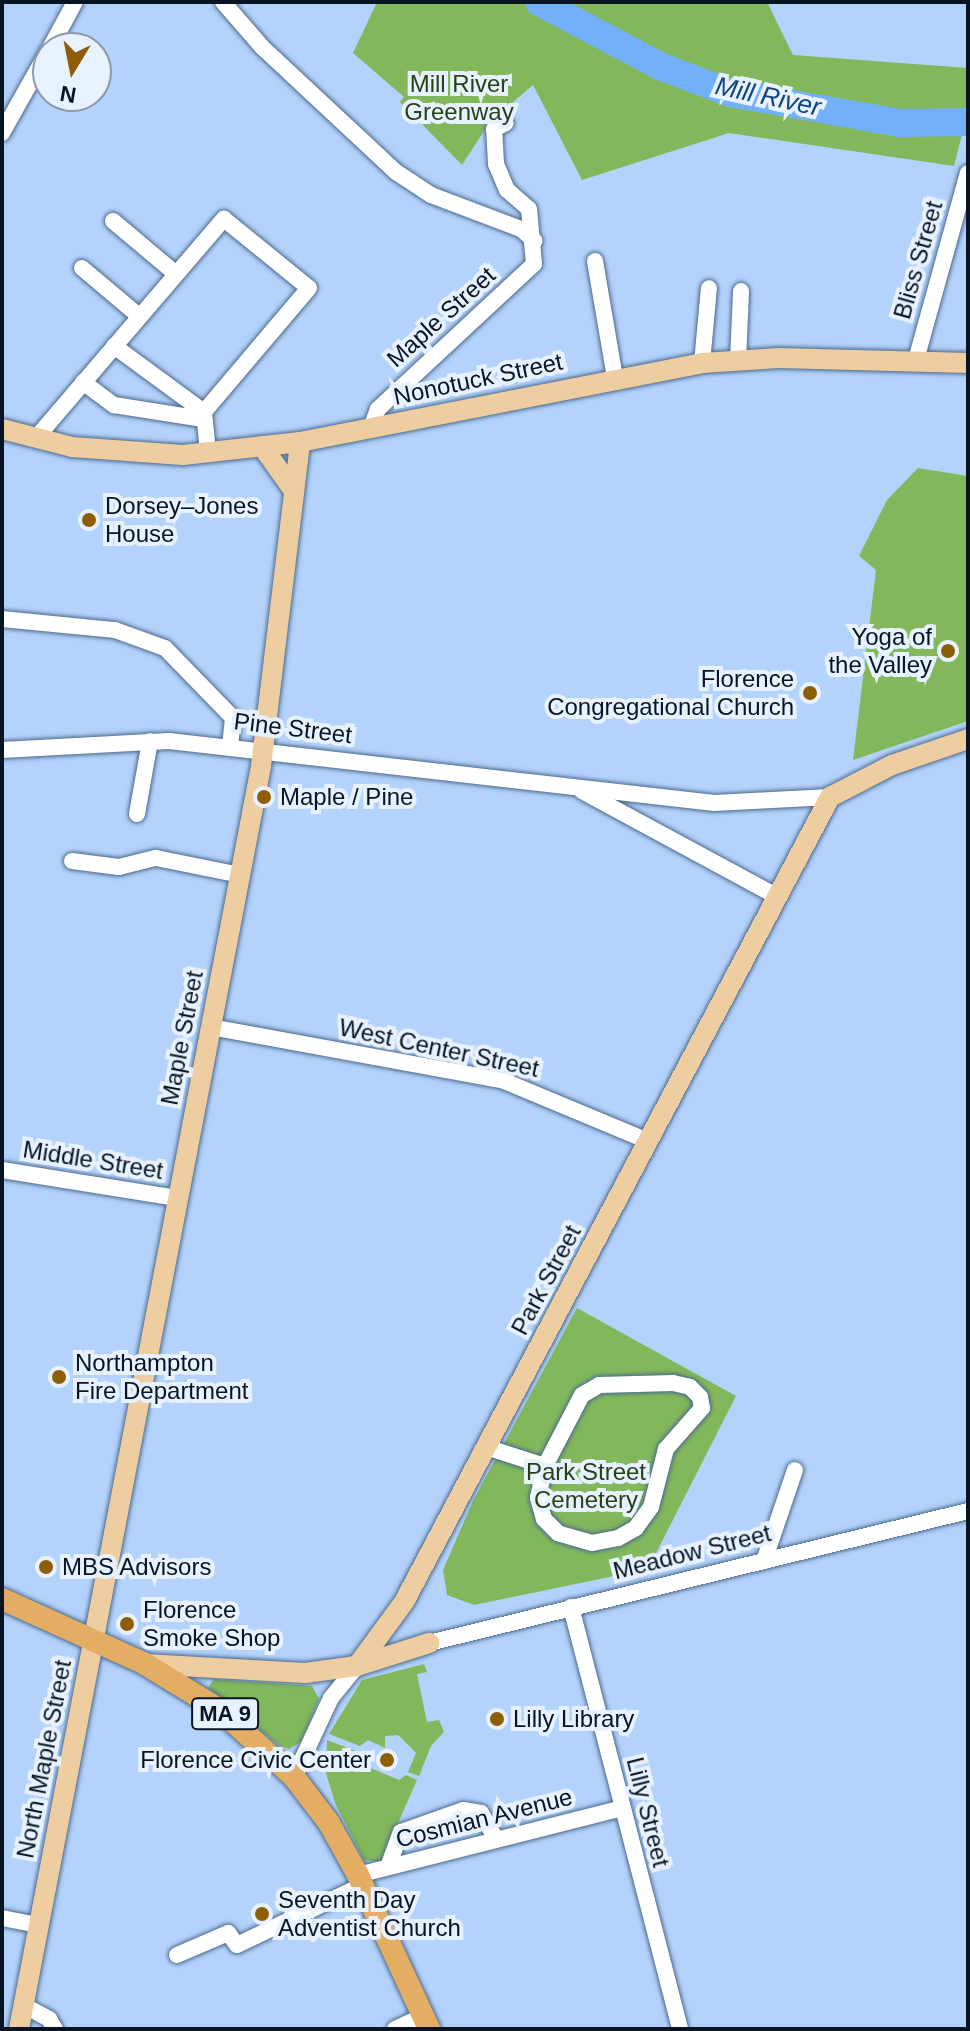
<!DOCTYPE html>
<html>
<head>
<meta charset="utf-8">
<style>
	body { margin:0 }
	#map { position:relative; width:970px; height:2031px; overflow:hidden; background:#b3d3fc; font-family:Arial,sans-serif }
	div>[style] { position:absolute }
	.green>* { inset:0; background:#82b85b }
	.river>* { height:28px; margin:-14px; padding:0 14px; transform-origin:14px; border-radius:14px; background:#72b0fa }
	.roads { filter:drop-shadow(0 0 2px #4c698c) drop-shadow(0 0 2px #4c698c) }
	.minor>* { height:16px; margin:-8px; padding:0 8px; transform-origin:8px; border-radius:8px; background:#fff }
	.major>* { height:20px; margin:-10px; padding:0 10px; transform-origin:10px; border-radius:10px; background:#eecea1 }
	.highway>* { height:22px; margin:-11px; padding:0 11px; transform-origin:11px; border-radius:11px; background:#e3ad63 }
	.dots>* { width:22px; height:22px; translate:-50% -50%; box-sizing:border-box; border:4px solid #e8f2ff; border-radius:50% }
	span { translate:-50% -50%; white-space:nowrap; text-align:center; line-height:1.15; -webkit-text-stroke:8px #e8f2ff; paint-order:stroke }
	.shield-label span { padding:2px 6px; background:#e8f2ff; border:2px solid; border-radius:6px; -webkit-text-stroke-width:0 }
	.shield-label { font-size:22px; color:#081422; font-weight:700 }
	.park-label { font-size:24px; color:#274014 }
	.street-label { font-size:24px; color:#081422 }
	.poi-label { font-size:24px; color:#081422 }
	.left { translate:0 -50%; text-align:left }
	.right { translate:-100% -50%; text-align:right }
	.water-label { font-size:26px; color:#0d457f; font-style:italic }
	.frame { position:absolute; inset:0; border:4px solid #081422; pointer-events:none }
	.north { position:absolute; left:32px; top:32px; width:80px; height:80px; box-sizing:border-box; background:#e8f2ff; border:2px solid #8e99a7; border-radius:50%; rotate:190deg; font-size:22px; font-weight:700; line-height:32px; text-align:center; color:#081422 }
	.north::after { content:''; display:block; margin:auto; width:28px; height:36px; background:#8e5e07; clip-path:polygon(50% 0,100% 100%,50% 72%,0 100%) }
</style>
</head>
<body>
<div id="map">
	<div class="green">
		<div style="clip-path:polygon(377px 2px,767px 2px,793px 55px,968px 68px,968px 111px,954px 166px,729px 133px,582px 180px,533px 85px,489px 123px,462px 165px,400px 102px,404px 97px,353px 53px)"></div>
		<div style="clip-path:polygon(918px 468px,968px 476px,968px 721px,853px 760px,876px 570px,859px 556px,887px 500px)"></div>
		<div style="clip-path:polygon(577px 1308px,736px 1396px,648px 1569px,474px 1605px,447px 1595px,443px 1570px,473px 1501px)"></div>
		<div style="clip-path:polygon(424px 1664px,427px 1672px,417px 1674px,427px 1722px,439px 1720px,444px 1732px,431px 1746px,419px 1776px,408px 1772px,416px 1753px,398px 1735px,385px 1736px,385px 1748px,368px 1740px,360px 1746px,329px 1734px,362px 1680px)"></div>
		<div style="clip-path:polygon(214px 1679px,312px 1686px,319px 1699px,301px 1742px,289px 1749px,280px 1746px,208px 1688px)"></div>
		<div style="clip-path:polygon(327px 1740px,358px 1752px,359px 1763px,399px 1780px,406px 1775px,417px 1780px,381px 1862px,364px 1860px,335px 1803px,326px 1773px)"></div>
	</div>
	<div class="river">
		<div style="left:539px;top:2px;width:139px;rotate:27.9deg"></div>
		<div style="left:662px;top:67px;width:73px;rotate:20.9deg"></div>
		<div style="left:730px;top:93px;width:174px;rotate:10deg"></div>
		<div style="left:901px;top:123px;width:67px;rotate:-0.9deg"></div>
	</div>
	<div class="roads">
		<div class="minor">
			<div style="left:223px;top:2px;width:60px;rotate:49.1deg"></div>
			<div style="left:262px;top:47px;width:183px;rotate:43deg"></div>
			<div style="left:396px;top:172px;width:42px;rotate:33.3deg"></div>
			<div style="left:431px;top:195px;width:96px;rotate:20.7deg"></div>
			<div style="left:521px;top:229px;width:18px;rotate:41deg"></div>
			<div style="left:50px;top:48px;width:52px;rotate:-61.5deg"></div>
			<div style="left:2px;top:133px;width:94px;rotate:-60.7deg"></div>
			<div style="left:113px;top:221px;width:81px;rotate:40deg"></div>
			<div style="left:595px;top:261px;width:119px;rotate:80.3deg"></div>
			<div style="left:82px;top:268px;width:75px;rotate:40.1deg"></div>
			<div style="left:114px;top:346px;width:112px;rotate:36.3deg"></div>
			<div style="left:916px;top:360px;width:194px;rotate:-74.5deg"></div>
			<div style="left:738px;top:361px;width:70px;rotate:-87.5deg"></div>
			<div style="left:702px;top:363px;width:75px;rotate:-84.7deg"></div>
			<div style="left:83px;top:382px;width:39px;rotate:37deg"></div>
			<div style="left:114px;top:405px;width:89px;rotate:9deg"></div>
			<div style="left:371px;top:428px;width:20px;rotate:-70deg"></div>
			<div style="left:378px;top:409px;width:213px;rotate:-42.9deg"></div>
			<div style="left:534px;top:264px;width:55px;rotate:-95.2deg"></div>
			<div style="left:529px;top:209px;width:29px;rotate:-139deg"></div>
			<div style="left:507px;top:190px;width:28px;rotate:-113deg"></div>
			<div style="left:496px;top:164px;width:35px;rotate:-93deg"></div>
			<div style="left:494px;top:129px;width:13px;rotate:-27deg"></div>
			<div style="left:36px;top:438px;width:289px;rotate:-49.4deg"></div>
			<div style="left:224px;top:219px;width:109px;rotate:39.1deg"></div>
			<div style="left:309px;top:288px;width:162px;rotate:130.3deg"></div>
			<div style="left:204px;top:412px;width:40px;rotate:84.3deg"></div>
			<div style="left:2px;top:619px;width:114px;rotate:5.6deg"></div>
			<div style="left:115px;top:630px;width:53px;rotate:19.8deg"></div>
			<div style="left:165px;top:648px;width:98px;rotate:45.8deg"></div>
			<div style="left:233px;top:718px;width:29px;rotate:96deg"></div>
			<div style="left:2px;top:750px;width:167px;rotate:-3.1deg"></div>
			<div style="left:169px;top:741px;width:549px;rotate:6.49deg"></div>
			<div style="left:714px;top:803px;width:116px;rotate:-3deg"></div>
			<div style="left:582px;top:791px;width:223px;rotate:28.4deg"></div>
			<div style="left:137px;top:814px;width:74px;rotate:-79.9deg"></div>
			<div style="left:72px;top:861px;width:47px;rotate:7.3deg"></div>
			<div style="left:119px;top:867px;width:38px;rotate:-14deg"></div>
			<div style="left:156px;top:858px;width:86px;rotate:11.4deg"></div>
			<div style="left:211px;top:1027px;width:298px;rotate:10.4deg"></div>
			<div style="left:504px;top:1081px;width:156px;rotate:22.6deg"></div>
			<div style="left:2px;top:1170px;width:177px;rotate:9.1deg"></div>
			<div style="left:486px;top:1447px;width:62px;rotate:17.9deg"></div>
			<div style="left:545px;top:1466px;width:80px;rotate:-62.5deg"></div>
			<div style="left:582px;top:1395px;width:20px;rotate:-30deg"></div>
			<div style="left:599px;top:1385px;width:74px;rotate:-1.5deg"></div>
			<div style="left:673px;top:1383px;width:17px;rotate:13deg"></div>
			<div style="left:690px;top:1387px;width:14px;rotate:45deg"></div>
			<div style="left:700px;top:1397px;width:11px;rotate:80deg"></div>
			<div style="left:702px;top:1408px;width:55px;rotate:131.3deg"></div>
			<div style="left:666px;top:1449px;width:60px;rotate:104.5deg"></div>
			<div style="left:651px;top:1507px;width:26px;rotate:126deg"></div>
			<div style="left:636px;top:1528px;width:21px;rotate:151deg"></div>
			<div style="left:618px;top:1538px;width:26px;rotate:169deg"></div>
			<div style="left:592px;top:1543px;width:35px;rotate:-164deg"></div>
			<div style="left:558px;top:1533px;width:20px;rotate:-135deg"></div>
			<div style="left:544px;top:1519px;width:22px;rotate:-106deg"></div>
			<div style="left:538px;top:1498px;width:33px;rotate:-78deg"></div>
			<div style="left:764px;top:1561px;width:96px;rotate:-71.2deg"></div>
			<div style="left:571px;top:1607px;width:436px;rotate:75.5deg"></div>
			<div style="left:429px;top:1643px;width:555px;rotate:-13.76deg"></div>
			<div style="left:294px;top:1777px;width:87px;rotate:-64.9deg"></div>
			<div style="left:331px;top:1698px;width:41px;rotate:-50.9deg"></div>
			<div style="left:388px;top:1867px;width:37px;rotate:-70deg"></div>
			<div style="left:401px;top:1832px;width:66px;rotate:-19.5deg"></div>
			<div style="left:463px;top:1810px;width:18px;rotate:9deg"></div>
			<div style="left:481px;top:1813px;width:30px;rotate:60deg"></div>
			<div style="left:358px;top:1875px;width:272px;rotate:-14.2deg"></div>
			<div style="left:2px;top:1918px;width:38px;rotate:11deg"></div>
			<div style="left:177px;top:1955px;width:56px;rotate:-23.3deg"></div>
			<div style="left:228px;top:1933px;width:15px;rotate:53deg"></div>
			<div style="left:237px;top:1945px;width:140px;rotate:-25.5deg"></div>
			<div style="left:23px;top:2005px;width:30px;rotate:28deg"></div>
			<div style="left:49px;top:2019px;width:12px;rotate:59deg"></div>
			<div style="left:395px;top:2029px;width:31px;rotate:-25deg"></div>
		</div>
		<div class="major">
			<div style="left:2px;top:429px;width:72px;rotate:14.4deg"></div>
			<div style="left:72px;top:447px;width:111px;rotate:4.1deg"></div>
			<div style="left:183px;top:455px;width:118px;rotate:-6.3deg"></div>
			<div style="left:300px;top:442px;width:410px;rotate:-11.1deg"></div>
			<div style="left:702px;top:363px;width:77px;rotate:-3.7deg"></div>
			<div style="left:779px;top:358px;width:189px;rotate:1.5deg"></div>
			<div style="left:262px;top:446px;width:55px;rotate:54.6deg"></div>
			<div style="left:145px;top:1664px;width:160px;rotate:3.2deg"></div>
			<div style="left:305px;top:1673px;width:52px;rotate:-7.7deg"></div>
			<div style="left:357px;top:1666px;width:76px;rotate:-17.7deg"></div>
			<div style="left:357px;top:1666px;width:79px;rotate:-53.7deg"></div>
			<div style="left:404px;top:1602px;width:911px;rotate:-62.11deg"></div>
			<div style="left:830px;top:797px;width:70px;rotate:-27.3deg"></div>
			<div style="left:892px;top:765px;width:80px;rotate:-18.9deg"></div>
			<div style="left:19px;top:2029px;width:1286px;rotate:-79.15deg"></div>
			<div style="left:261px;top:766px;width:326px;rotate:-83.1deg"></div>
		</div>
		<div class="highway">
			<div style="left:2px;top:1599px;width:157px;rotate:24.4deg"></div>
			<div style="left:145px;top:1664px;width:88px;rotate:31.5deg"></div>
			<div style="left:220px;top:1710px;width:100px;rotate:42.2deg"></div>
			<div style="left:294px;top:1777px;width:58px;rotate:52.7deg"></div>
			<div style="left:329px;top:1823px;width:60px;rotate:60.9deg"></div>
			<div style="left:358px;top:1875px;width:170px;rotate:65.2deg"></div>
		</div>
	</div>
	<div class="dots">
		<div style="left:89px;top:520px;background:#8e5e07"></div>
		<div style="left:948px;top:651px;background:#8e5e07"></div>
		<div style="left:810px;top:693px;background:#8e5e07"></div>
		<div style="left:264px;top:797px;background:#8e5e07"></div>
		<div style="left:59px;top:1377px;background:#8e5e07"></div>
		<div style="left:46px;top:1567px;background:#8e5e07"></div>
		<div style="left:127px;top:1624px;background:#8e5e07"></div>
		<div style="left:497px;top:1719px;background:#8e5e07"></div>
		<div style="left:387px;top:1760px;background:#8e5e07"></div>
		<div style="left:262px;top:1914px;background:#8e5e07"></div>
	</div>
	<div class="shield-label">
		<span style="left:225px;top:1714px">MA 9</span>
	</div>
	<div class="park-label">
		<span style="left:459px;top:98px">Mill River<br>Greenway</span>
		<span style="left:586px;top:1486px">Park Street<br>Cemetery</span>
	</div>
	<div class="street-label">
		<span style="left:918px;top:260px;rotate:-74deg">Bliss Street</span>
		<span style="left:441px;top:317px;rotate:-42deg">Maple Street</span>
		<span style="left:478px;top:379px;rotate:-12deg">Nonotuck Street</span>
		<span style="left:293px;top:728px;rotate:7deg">Pine Street</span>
		<span style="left:182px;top:1038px;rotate:-79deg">Maple Street</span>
		<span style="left:439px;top:1048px;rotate:12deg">West Center Street</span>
		<span style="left:93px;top:1160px;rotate:9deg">Middle Street</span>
		<span style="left:546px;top:1280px;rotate:-62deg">Park Street</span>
		<span style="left:692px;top:1552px;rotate:-14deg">Meadow Street</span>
		<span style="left:44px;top:1759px;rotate:-79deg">North Maple Street</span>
		<span style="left:648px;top:1812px;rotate:76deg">Lilly Street</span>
		<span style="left:484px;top:1818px;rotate:-14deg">Cosmian Avenue</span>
	</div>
	<div class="poi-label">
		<span class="left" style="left:105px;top:520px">Dorsey–Jones<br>House</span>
		<span class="right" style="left:932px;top:651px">Yoga of<br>the Valley</span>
		<span class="right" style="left:794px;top:693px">Florence<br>Congregational Church</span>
		<span class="left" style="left:280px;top:797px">Maple / Pine</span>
		<span class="left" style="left:75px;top:1377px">Northampton<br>Fire Department</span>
		<span class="left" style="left:62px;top:1567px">MBS Advisors</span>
		<span class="left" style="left:143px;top:1624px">Florence<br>Smoke Shop</span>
		<span class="left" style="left:513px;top:1719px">Lilly Library</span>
		<span class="right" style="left:371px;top:1760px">Florence Civic Center</span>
		<span class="left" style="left:278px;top:1914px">Seventh Day<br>Adventist Church</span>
	</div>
	<div class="water-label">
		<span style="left:768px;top:97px;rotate:12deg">Mill River</span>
	</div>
	<div class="frame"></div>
	<div class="north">N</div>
</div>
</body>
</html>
